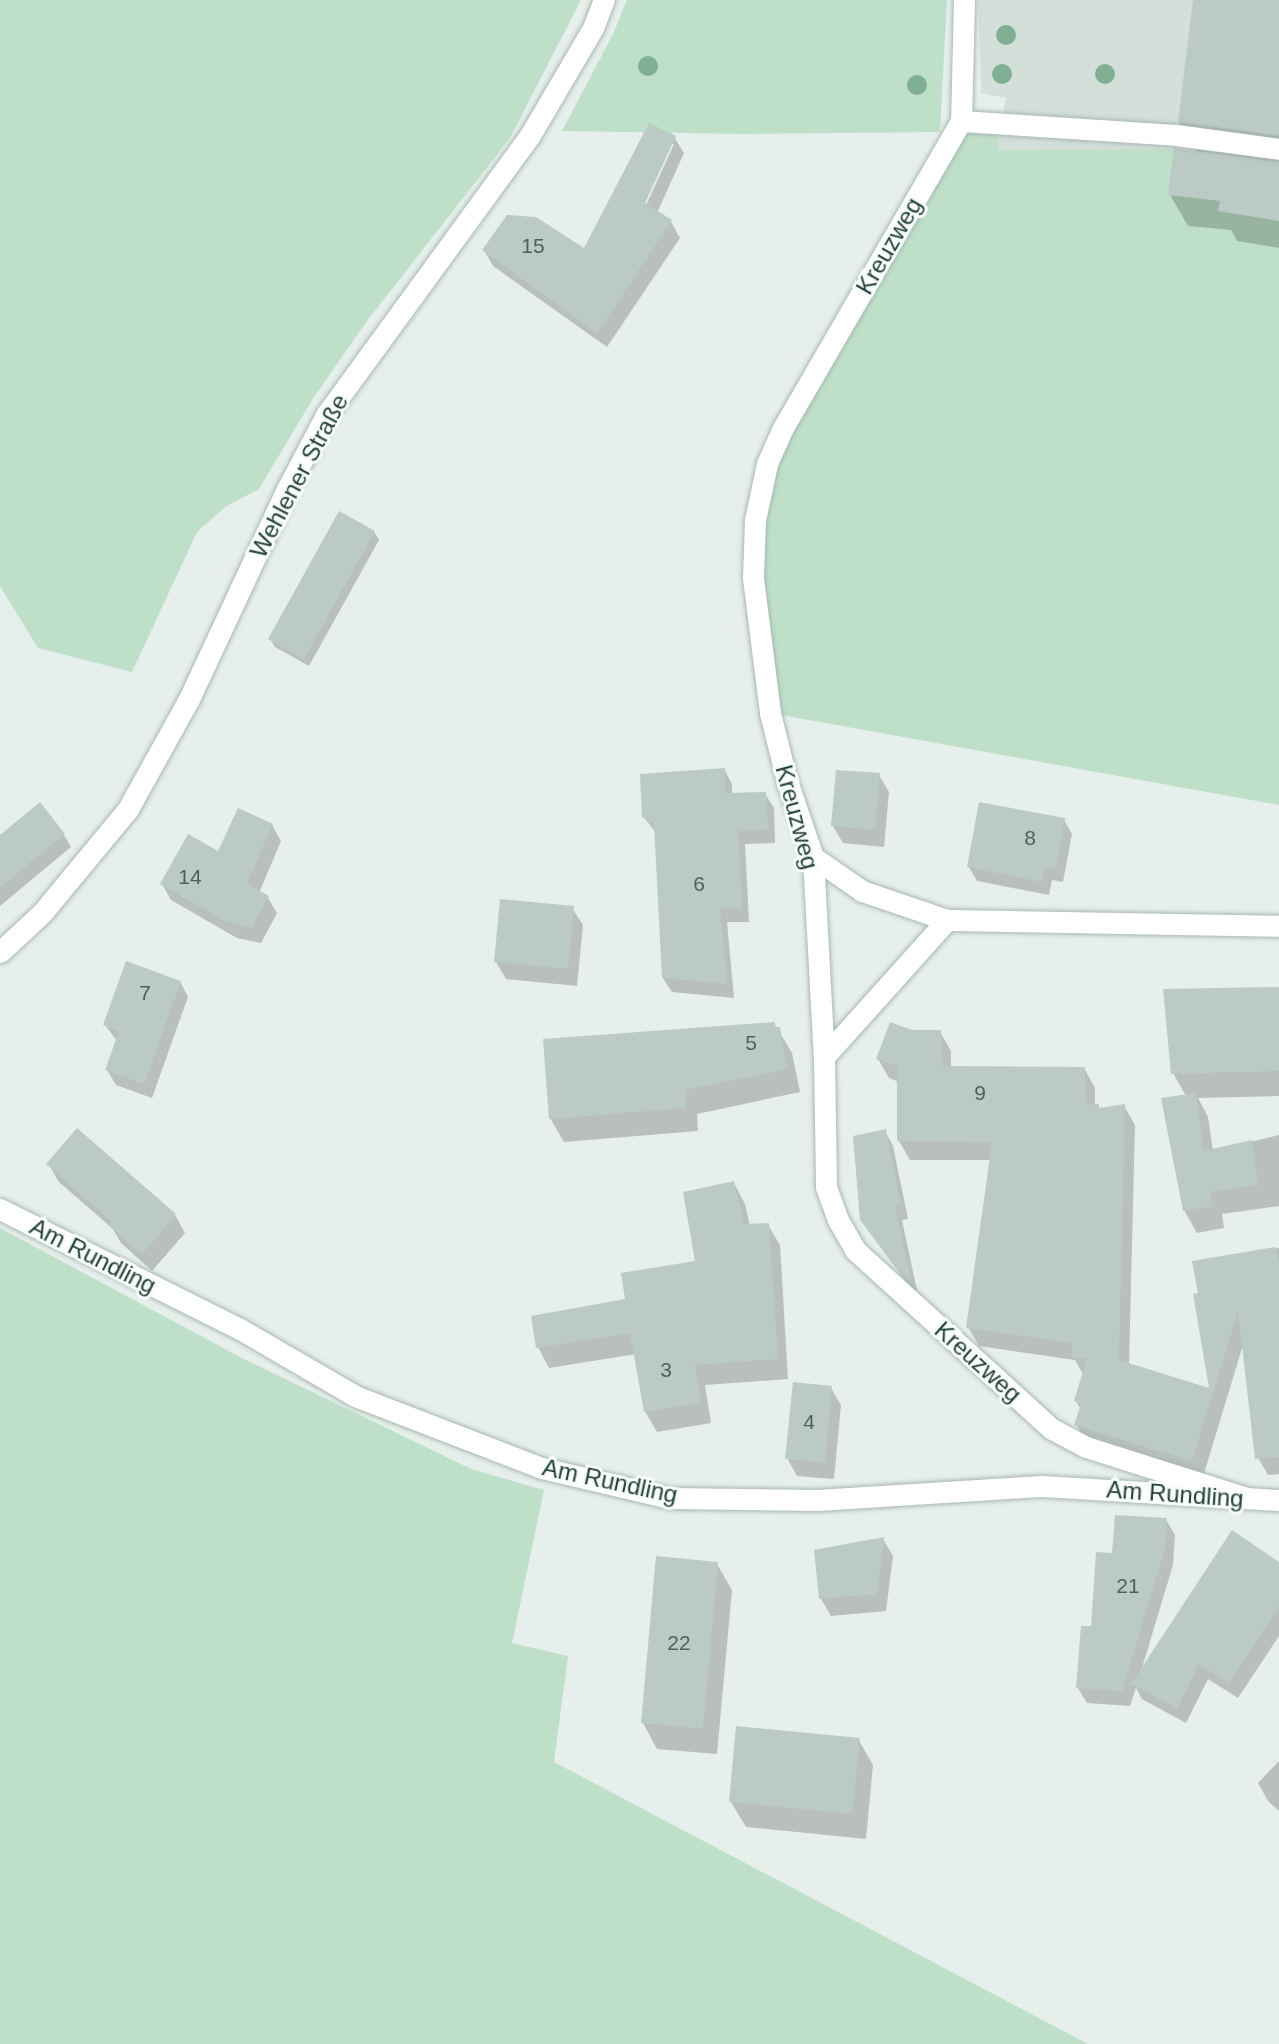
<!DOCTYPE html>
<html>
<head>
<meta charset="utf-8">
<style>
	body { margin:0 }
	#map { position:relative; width:1279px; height:2044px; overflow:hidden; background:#e6efeb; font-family:Helvetica,sans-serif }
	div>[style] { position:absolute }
	.built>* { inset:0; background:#d4dfda }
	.green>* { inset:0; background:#bfe0c8 }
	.shadow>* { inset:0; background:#0003 }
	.building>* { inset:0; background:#bbcac4 }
	.roads { filter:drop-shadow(0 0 2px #a8b8b2) drop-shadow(0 0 2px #a8b8b2) }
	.service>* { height:21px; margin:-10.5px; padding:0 10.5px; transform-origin:10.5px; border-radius:10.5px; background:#fff }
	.minor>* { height:21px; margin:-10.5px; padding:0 10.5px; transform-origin:10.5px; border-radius:10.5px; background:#fff }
	.tertiary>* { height:21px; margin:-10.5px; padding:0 10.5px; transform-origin:10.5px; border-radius:10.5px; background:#fff }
	.trees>* { width:20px; height:20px; margin:-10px; border-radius:50%; background:#80af93 }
	span { translate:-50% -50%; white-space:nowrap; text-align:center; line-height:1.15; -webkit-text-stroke:6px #f7fbf9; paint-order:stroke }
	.number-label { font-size:21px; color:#4a645c }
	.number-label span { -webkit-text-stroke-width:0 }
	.street-label { font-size:24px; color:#24423a }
</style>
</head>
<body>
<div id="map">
	<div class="built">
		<div style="clip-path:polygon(978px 0,1279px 0,1279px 163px,1084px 150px,996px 150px,1006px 98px,981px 93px)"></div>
	</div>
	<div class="green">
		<div style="clip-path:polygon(0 0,581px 0,510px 138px,367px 321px,314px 397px,259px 489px,225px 507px,197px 532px,132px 672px,38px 648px,0 586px)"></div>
		<div style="clip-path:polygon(627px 0,947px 0,940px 132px,743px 134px,562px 131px,613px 34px)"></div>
		<div style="clip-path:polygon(961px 121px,1000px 124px,997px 150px,1183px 149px,1279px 163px,1279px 805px,770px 713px,759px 642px,767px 464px)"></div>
		<div style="clip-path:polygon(0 1228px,238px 1356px,471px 1469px,544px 1490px,512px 1643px,568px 1656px,554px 1762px,1088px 2044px,0 2044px)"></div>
	</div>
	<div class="shadow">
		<div style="clip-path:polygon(1195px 0,1279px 0,1279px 248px,1237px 241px,1231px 230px,1188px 226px,1170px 195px,1197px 153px,1179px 122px)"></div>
		<div style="clip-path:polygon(evenodd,674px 137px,684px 153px,657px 213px,671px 222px,680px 238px,607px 347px,493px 266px,484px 250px,585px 251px,674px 137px,670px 144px,674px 144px,643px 212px,640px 210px,670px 144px)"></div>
		<div style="clip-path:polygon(374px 532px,379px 540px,309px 666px,275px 647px,270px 639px)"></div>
		<div style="clip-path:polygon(724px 769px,732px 784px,732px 795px,765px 794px,774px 808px,775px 843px,745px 844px,749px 922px,727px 922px,734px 998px,672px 992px,663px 978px,657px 834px,643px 816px)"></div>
		<div style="clip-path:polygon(879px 775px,889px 792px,884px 847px,843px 843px,833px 826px)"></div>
		<div style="clip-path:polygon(1064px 820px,1072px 834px,1063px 882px,1052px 880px,1049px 895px,977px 881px,969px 867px)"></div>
		<div style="clip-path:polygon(272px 825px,281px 841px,259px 893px,268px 898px,277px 913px,261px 943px,237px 938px,171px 900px,162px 884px)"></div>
		<div style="clip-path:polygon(64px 835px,71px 847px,0 906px,0 838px)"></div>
		<div style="clip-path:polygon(572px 908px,583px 925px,577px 986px,506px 979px,496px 962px)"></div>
		<div style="clip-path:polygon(180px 982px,188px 997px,152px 1098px,116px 1085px,107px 1070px,117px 1041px,105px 1025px)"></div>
		<div style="clip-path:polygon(1279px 988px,1279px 1096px,1198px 1098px,1208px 1117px,1213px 1151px,1279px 1135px,1279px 1206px,1222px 1214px,1224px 1228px,1197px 1233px,1184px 1210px,1186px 1096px,1173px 1073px)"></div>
		<div style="clip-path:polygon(774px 1023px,792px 1053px,800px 1092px,697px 1114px,698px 1131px,564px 1142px,550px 1118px)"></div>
		<div style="clip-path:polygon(912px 1032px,940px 1032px,951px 1051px,951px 1068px,1084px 1068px,1095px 1088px,1095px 1106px,1100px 1110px,1124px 1106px,1135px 1125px,1129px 1365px,1211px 1390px,1194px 1263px,1279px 1248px,1279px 1474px,1268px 1475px,1257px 1456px,1243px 1345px,1202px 1480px,1087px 1444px,1076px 1424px,1081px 1410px,1076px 1401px,1084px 1376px,1075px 1360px,979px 1346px,968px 1327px,991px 1160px,910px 1160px,899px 1141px,899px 1082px,889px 1078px,878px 1059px)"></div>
		<div style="clip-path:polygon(885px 1131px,893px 1146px,908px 1219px,902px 1220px,918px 1295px,909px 1286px,862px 1220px)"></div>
		<div style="clip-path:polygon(49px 1165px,175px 1215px,185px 1233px,152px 1271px,121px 1243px,113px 1229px,59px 1182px)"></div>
		<div style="clip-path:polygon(734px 1183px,745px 1204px,750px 1226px,768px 1225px,780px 1245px,788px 1379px,705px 1385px,711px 1423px,657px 1432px,645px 1411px,636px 1354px,549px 1368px,538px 1347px,697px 1262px)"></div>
		<div style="clip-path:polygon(831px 1388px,841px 1405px,834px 1479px,797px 1476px,787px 1458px)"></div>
		<div style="clip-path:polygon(1166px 1520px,1175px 1535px,1173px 1565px,1142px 1668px,1279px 1564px,1279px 1636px,1238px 1698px,1208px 1679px,1186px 1723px,1142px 1699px,1136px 1688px,1130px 1706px,1087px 1703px,1078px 1688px,1114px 1555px)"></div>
		<div style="clip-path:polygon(883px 1539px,893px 1556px,886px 1611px,831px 1616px,821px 1599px)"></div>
		<div style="clip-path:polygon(717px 1564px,732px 1590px,717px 1754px,657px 1749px,643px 1723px)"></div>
		<div style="clip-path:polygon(858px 1739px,873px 1765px,866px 1839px,746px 1827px,731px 1802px)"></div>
		<div style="clip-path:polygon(1279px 1761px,1279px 1811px,1268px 1801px,1258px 1783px)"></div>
	</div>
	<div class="building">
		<div style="clip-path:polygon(1193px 0,1279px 0,1279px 136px,1178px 122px)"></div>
		<div style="clip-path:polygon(649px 123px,676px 136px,645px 203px,672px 220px,597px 333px,482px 250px,507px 215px,536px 217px,584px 248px)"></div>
		<div style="clip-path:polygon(1174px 148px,1279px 162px,1279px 221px,1218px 211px,1220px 201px,1168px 195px)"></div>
		<div style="clip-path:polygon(339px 511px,375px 531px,304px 659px,268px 639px)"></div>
		<div style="clip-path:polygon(725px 768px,725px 793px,766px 792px,768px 829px,738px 831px,742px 908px,720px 909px,727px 984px,662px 978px,654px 824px,642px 817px,640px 774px)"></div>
		<div style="clip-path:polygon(836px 770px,880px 773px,875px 830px,831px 826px)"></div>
		<div style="clip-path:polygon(40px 802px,65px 834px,0 887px,0 835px)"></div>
		<div style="clip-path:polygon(979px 802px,1065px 818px,1056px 869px,1045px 867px,1042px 882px,967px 867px)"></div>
		<div style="clip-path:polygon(238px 808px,273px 824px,247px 884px,269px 896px,252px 928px,227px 922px,160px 884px,188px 834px,218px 851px)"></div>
		<div style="clip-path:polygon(500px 899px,574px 906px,568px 969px,494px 962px)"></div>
		<div style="clip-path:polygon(126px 961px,181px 981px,144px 1084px,105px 1070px,119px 1031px,103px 1025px)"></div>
		<div style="clip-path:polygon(1279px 987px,1279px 1071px,1171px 1074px,1163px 989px)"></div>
		<div style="clip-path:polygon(775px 1022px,775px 1027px,780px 1027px,788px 1069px,685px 1090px,686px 1108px,549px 1119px,543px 1039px)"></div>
		<div style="clip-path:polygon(890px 1022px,912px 1030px,941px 1030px,942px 1066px,1085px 1067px,1086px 1105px,1099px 1104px,1099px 1108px,1125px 1104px,1119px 1360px,1209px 1388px,1193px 1294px,1198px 1293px,1192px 1261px,1275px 1247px,1279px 1264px,1279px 1457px,1255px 1459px,1238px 1311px,1192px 1461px,1074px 1425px,1081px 1404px,1074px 1401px,1087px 1358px,1072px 1358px,1072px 1343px,966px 1328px,992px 1142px,897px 1141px,897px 1066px,876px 1059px)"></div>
		<div style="clip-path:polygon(1196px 1093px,1204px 1151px,1252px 1140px,1258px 1185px,1210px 1192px,1212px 1206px,1183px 1211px,1161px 1098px)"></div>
		<div style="clip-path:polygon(77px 1128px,176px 1214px,142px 1254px,108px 1225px,112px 1222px,46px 1164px)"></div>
		<div style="clip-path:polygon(886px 1129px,901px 1205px,895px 1206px,912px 1284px,898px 1271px,860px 1220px,853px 1136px)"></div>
		<div style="clip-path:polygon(734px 1181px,744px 1224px,769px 1223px,778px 1359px,695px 1365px,701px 1403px,644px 1412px,630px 1333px,536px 1348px,531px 1316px,625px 1299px,621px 1273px,695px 1261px,683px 1192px)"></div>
		<div style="clip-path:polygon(793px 1382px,832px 1386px,825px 1463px,785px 1459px)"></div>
		<div style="clip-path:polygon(1115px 1515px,1167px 1518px,1165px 1548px,1122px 1691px,1076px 1688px,1081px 1626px,1091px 1626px,1096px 1552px,1112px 1553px)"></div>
		<div style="clip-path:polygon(1232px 1530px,1279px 1562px,1279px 1606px,1229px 1683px,1199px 1664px,1177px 1708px,1131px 1684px)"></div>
		<div style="clip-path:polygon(884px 1537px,877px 1594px,819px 1599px,814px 1550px)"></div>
		<div style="clip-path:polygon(656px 1556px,718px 1562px,703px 1729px,641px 1723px)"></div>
		<div style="clip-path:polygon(736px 1726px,860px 1738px,852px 1814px,729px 1802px)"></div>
	</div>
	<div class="roads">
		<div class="service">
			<div style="left:961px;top:121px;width:215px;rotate:3.7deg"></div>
			<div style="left:1176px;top:135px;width:104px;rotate:7.7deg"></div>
		</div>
		<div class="minor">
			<div style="left:964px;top:0;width:121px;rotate:91.4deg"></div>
			<div style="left:961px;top:121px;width:357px;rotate:120.1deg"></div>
			<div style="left:782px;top:430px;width:37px;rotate:114deg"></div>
			<div style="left:767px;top:464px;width:57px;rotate:102.1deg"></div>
			<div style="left:755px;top:520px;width:58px;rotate:92deg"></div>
			<div style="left:753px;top:578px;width:136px;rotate:82.8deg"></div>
			<div style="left:770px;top:713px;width:70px;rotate:76deg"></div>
			<div style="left:787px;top:781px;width:80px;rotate:71.1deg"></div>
			<div style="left:813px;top:857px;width:200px;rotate:86.9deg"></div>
			<div style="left:824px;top:1057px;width:130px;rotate:89.1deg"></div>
			<div style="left:826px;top:1187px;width:35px;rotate:70deg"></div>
			<div style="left:838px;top:1220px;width:34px;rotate:60deg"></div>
			<div style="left:855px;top:1250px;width:266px;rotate:42.3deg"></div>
			<div style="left:1052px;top:1429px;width:38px;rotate:28deg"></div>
			<div style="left:1086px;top:1447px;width:169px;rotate:17.6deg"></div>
			<div style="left:813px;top:857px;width:60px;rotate:34.8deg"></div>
			<div style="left:862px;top:891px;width:90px;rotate:18.8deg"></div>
			<div style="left:947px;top:920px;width:332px;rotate:1deg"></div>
			<div style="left:824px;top:1057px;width:184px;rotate:-48.1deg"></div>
			<div style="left:0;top:1209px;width:268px;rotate:26.6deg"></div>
			<div style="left:240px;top:1329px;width:133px;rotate:30.2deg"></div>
			<div style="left:355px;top:1396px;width:200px;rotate:21.1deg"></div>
			<div style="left:542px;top:1468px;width:131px;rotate:13.2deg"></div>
			<div style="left:670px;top:1498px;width:147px;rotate:0.8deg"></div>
			<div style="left:817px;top:1500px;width:225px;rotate:-3.6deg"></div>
			<div style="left:1042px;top:1486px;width:237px;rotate:3.4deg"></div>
		</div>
		<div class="tertiary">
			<div style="left:0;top:952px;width:57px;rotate:-42.9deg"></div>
			<div style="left:42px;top:913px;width:135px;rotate:-50.4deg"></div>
			<div style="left:128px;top:809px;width:126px;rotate:-61deg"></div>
			<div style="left:189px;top:699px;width:232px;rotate:-65deg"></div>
			<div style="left:287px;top:489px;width:84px;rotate:-62.2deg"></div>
			<div style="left:326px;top:415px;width:344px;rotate:-53.9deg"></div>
			<div style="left:529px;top:137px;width:126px;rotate:-59.6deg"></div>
			<div style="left:593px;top:28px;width:30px;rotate:-69deg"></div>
		</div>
	</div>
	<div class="trees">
		<div style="left:1006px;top:35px"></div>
		<div style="left:648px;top:66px"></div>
		<div style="left:1002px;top:74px"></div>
		<div style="left:1105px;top:74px"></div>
		<div style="left:917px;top:85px"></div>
	</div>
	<div class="number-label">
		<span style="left:533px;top:246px">15</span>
		<span style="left:1030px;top:838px">8</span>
		<span style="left:190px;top:877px">14</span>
		<span style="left:699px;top:884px">6</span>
		<span style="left:145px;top:993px">7</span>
		<span style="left:751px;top:1043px">5</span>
		<span style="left:980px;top:1093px">9</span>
		<span style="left:666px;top:1370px">3</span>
		<span style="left:809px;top:1422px">4</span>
		<span style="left:1128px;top:1586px">21</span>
		<span style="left:679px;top:1643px">22</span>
	</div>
	<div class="street-label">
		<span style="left:889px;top:246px;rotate:-60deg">Kreuzweg</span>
		<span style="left:299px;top:476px;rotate:-62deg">Wehlener Straße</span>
		<span style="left:797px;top:817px;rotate:75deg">Kreuzweg</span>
		<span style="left:93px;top:1256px;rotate:27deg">Am Rundling</span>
		<span style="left:978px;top:1362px;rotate:42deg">Kreuzweg</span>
		<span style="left:610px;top:1481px;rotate:12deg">Am Rundling</span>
		<span style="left:1175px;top:1494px;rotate:4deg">Am Rundling</span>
	</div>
</div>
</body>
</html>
